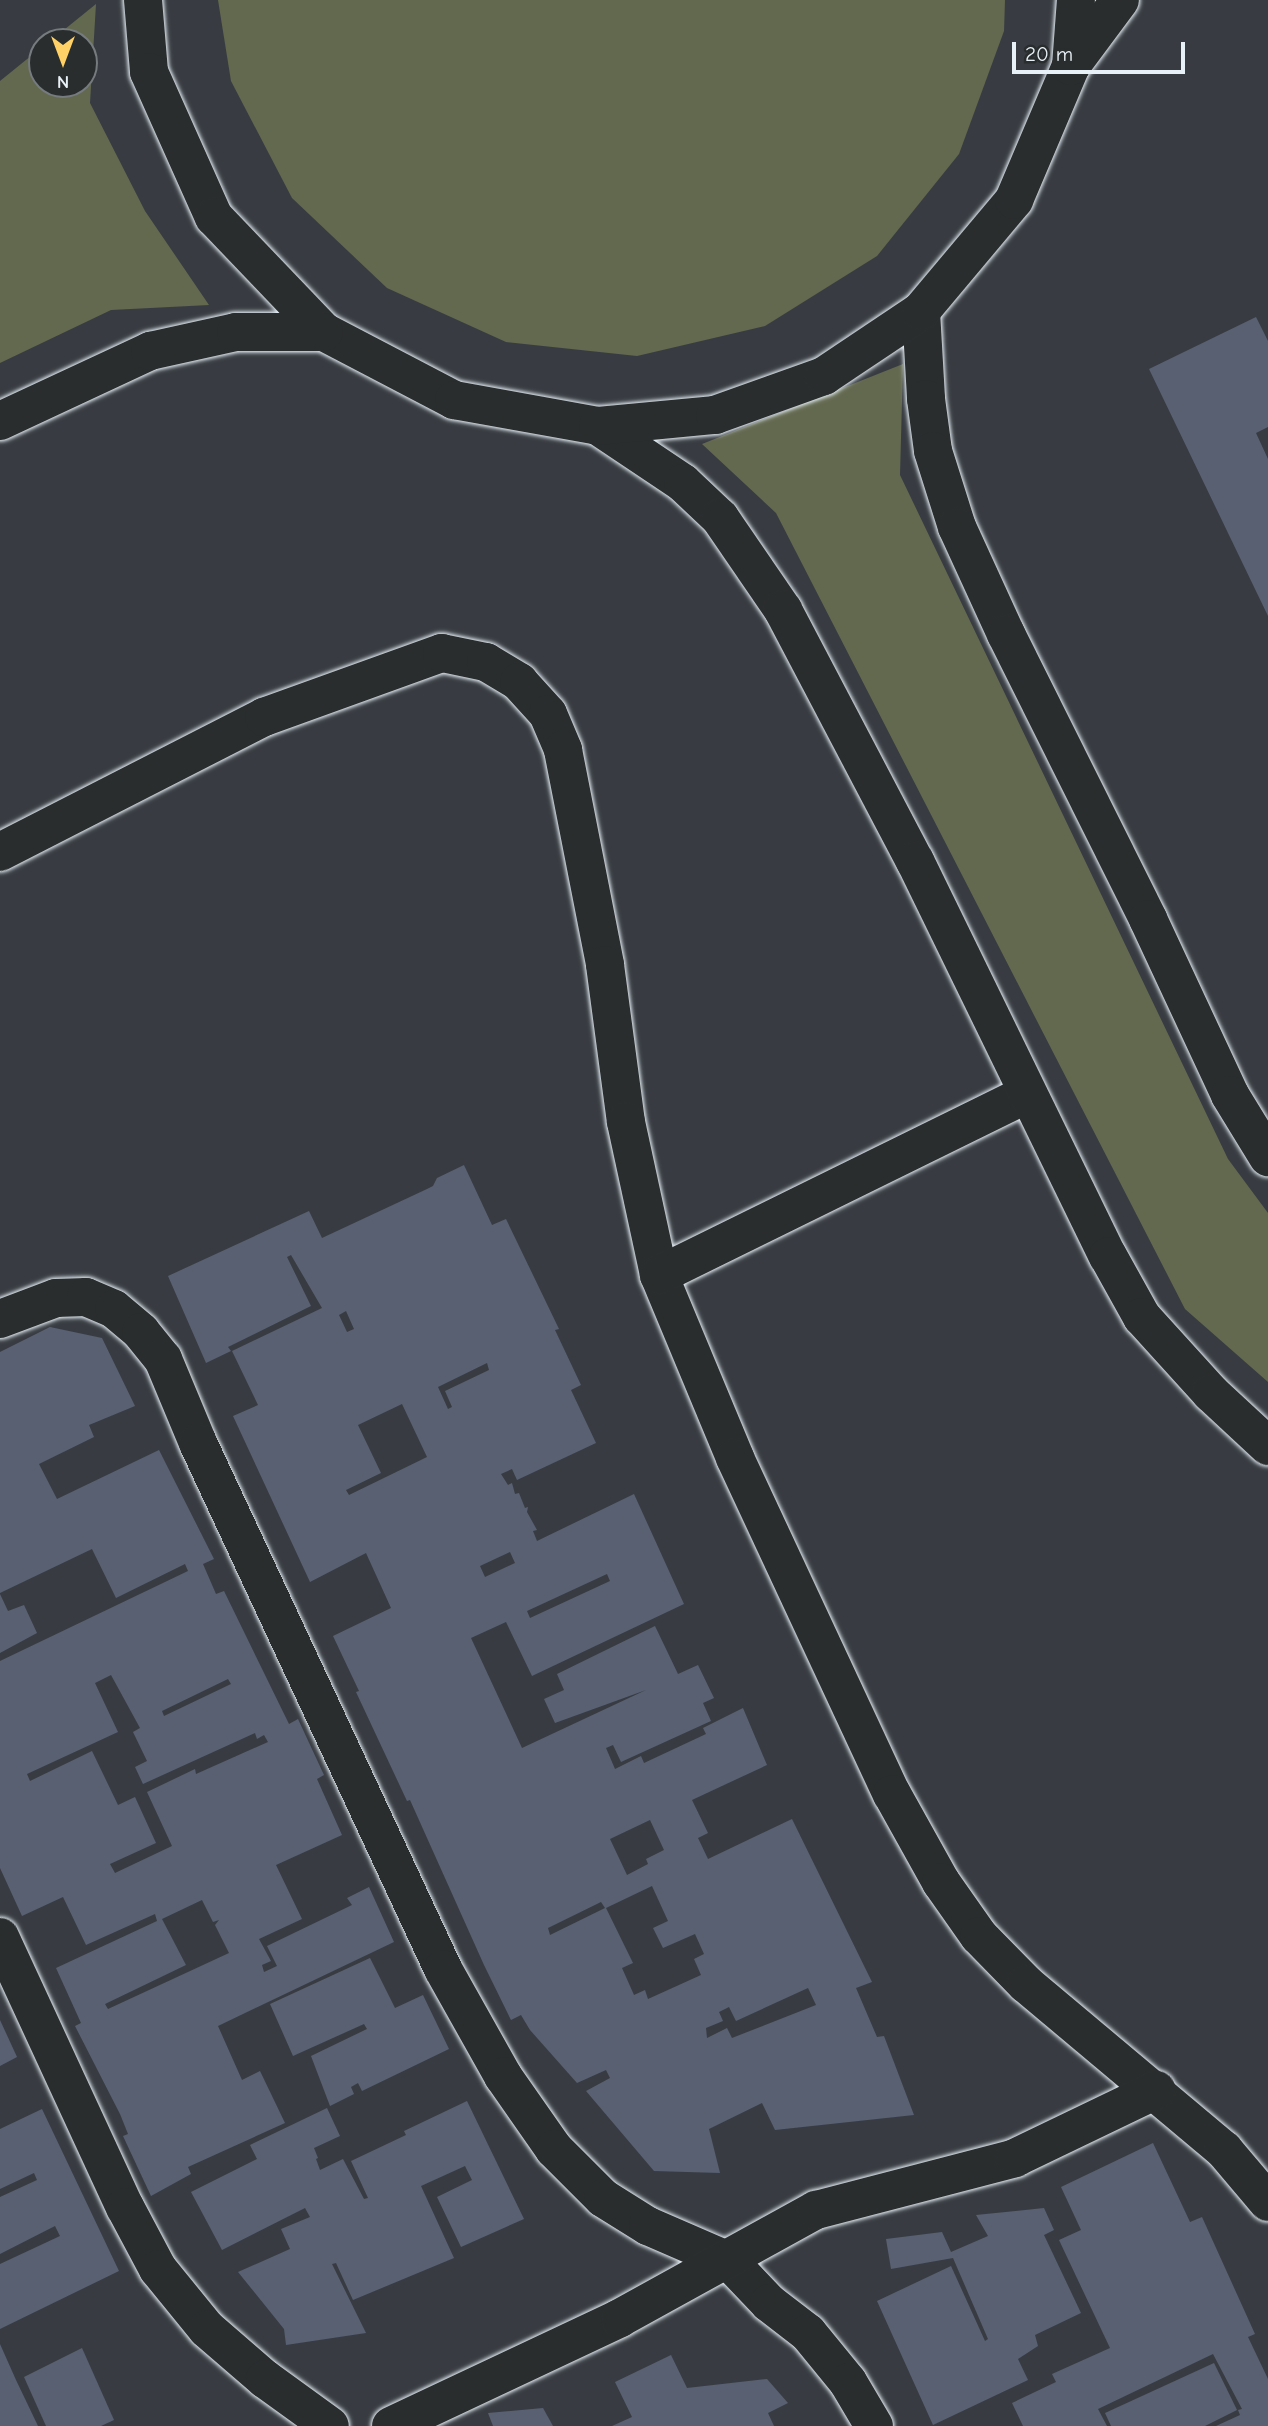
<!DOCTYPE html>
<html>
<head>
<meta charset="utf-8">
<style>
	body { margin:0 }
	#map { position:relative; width:1268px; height:2426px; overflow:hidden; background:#383c42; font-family:"Comic Neue",sans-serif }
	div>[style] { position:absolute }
	.green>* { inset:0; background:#63694f }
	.building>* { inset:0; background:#586072 }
	.roads { filter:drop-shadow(0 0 2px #e8f1f8) drop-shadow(0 0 2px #e8f1f8) }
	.minor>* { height:38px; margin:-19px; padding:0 19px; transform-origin:19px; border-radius:19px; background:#2a2d2e }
	.tertiary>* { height:38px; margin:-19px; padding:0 19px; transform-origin:19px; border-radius:19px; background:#2a2d2e }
	.secondary>* { height:38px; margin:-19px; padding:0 19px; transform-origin:19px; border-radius:19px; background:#2a2d2e }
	span { translate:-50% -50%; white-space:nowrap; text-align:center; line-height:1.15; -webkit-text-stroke:5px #2a2d2e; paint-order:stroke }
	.north { position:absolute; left:28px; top:28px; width:70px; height:70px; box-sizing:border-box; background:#2a2d2e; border:2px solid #767b7f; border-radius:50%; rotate:180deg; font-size:19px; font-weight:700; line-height:28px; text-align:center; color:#e8f1f8 }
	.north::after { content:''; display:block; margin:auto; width:24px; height:32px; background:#ffd166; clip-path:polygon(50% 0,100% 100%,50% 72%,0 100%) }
	.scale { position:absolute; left:1012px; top:42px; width:173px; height:32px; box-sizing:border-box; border:4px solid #e8f1f8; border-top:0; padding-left:9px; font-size:21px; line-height:24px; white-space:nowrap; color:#e8f1f8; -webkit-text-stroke:5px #2a2d2e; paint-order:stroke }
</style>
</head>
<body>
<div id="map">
	<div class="green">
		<div style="clip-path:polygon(218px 0,1005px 0,1004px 31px,959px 154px,877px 256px,765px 326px,637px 356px,506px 342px,387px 288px,292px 198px,231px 81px)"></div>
		<div style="clip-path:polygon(96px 4px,90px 103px,145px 211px,209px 305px,111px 310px,0 363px,0 81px,42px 47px,42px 84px,84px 84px,84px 42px,49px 42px)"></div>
		<div style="clip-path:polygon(903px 364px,900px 475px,1228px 1159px,1268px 1213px,1268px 1382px,1185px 1309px,776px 513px,702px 444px)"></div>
	</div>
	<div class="building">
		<div style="clip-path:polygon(1256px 317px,1268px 341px,1268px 427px,1256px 433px,1268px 459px,1268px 616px,1149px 369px)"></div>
		<div style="clip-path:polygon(evenodd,464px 1165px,492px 1225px,506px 1219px,559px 1329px,555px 1330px,581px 1385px,571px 1390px,596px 1443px,517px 1480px,512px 1469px,501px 1474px,508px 1485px,512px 1483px,515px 1494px,519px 1493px,525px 1508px,528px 1507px,527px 1512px,537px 1530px,533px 1531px,537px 1541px,634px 1494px,684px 1604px,532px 1676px,506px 1622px,471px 1638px,522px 1748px,646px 1690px,555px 1723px,544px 1699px,564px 1690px,557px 1674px,655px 1626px,678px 1674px,698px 1665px,714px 1698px,703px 1703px,711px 1721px,621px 1762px,613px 1745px,606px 1748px,615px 1769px,641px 1756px,644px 1763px,706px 1734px,703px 1728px,743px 1708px,767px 1765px,692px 1800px,708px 1833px,698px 1838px,708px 1859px,792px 1819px,872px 1982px,856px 1988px,877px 2037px,884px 2036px,914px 2115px,775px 2130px,762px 2103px,709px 2129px,720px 2173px,654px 2171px,586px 2091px,610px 2078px,606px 2070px,577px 2083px,530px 2030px,521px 2015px,511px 2020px,484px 1965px,410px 1800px,407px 1801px,356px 1692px,359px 1691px,333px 1636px,391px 1608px,366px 1553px,310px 1582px,233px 1416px,258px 1405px,232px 1351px,322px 1308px,291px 1255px,287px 1257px,311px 1306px,228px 1347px,231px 1351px,206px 1363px,168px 1276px,309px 1211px,322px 1238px,427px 1189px,433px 1186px,437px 1178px,464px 1165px,346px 1311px,354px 1329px,347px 1332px,339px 1315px,346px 1311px,464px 1165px,487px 1363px,489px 1370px,445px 1391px,452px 1407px,448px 1409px,438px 1387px,487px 1363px,464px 1165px,402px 1404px,427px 1457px,349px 1495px,346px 1490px,381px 1473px,358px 1425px,402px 1404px,464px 1165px,510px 1552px,515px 1563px,485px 1577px,480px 1566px,510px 1552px,464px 1165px,607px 1574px,610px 1581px,530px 1618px,527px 1611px,607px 1574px,464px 1165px,650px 1820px,664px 1850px,646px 1859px,648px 1864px,627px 1875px,610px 1839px,650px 1820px,464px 1165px,652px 1886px,668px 1921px,653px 1928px,663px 1948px,695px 1934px,704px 1954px,694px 1959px,701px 1975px,648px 1999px,645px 1990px,634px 1995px,622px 1968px,633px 1963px,606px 1908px,652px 1886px,464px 1165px,601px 1902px,605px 1908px,550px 1935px,548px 1928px,601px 1902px,464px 1165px,808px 1988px,816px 2005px,732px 2038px,727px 2028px,707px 2038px,706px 2028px,723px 2021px,719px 2012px,729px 2007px,736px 2021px,808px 1988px)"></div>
		<div style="clip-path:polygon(evenodd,50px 1327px,102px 1338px,135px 1406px,89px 1425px,94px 1437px,39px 1464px,57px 1499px,159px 1450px,214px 1559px,203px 1564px,216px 1594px,224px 1591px,289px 1724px,298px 1719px,324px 1775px,317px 1779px,342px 1835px,276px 1865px,302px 1919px,259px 1939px,271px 1961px,262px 1965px,264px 1972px,277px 1966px,267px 1946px,352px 1905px,347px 1898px,369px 1887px,394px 1942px,218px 2026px,242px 2080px,260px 2071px,285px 2123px,188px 2167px,191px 2174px,151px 2196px,123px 2136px,128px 2134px,120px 2114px,75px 2026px,81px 2023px,56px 1968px,157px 1921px,155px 1914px,86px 1945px,63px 1897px,22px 1916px,0 1868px,0 1661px,188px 1571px,185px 1564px,116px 1598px,92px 1549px,0 1593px,0 1352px,50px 1327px,111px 1675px,140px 1728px,133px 1732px,147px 1761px,135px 1767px,143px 1784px,255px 1733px,257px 1739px,264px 1735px,268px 1742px,196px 1774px,195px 1769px,147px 1792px,172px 1846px,115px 1873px,110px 1864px,156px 1843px,135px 1797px,118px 1805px,92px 1751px,30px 1781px,27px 1774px,118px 1732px,95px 1683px,111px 1675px,50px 1327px,228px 1679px,231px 1684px,164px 1716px,162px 1711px,228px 1679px,50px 1327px,202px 1900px,213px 1922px,219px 1920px,215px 1925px,229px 1953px,108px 2009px,105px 2004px,186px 1965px,162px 1919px,202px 1900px)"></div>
		<div style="clip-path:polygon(0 1594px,8px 1611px,24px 1605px,37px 1633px,0 1653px)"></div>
		<div style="clip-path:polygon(370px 1958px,395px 2008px,423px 1995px,449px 2049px,362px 2091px,358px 2083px,351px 2087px,354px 2094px,330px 2106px,311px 2056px,367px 2029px,364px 2024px,293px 2056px,270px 2004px)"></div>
		<div style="clip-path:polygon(0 2020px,17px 2057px,0 2066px)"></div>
		<div style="clip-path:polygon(467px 2101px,524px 2219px,461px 2247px,437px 2197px,472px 2180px,465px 2166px,421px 2186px,454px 2258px,353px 2300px,336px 2263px,332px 2264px,366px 2333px,286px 2345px,284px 2329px,238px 2272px,290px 2249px,281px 2229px,310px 2217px,305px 2208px,222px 2250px,191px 2192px,257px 2159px,250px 2145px,327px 2108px,340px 2136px,314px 2148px,318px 2158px,316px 2159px,320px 2170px,343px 2159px,364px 2199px,368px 2198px,351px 2161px,406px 2135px,404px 2131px)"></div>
		<div style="clip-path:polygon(42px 2109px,119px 2271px,0 2329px,0 2264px,60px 2236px,55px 2226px,0 2254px,0 2197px,37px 2180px,34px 2173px,0 2189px,0 2129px)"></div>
		<div style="clip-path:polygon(1153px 2143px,1190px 2222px,1202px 2217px,1255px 2334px,1248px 2337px,1268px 2379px,1268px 2426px,1216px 2426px,1240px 2415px,1238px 2410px,1242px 2409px,1213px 2354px,1098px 2409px,1107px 2426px,1023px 2426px,1012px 2403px,1056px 2382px,1052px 2374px,1110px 2348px,1059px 2240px,1081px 2230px,1061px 2187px)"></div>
		<div style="clip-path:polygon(1044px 2208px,1054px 2230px,1044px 2235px,1081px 2313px,1035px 2335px,1038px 2346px,1018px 2359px,1028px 2380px,933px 2425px,877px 2301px,951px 2266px,985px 2341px,988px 2339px,953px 2258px,891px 2269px,886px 2239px,942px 2232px,951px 2252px,988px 2236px,976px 2215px)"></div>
		<div style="clip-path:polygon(0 2344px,16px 2380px,38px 2426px,0 2426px)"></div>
		<div style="clip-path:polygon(82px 2348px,114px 2420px,101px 2426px,46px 2426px,24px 2377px)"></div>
		<div style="clip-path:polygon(671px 2355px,687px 2388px,767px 2379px,788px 2403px,768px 2413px,774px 2426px,612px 2426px,632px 2417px,615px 2382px)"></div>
		<div style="clip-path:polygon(1214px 2363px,1237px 2410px,1205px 2426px,1111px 2426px,1105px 2413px)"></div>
		<div style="clip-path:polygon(543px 2408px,553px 2426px,493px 2426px,488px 2413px)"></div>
	</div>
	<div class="roads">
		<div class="minor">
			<div style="left:0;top:852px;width:297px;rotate:-27.1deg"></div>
			<div style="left:264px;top:717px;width:189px;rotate:-19.8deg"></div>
			<div style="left:442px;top:653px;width:45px;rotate:11.6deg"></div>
			<div style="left:486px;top:662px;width:39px;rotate:31deg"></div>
			<div style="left:519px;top:682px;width:43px;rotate:47.8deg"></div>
			<div style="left:548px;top:714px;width:39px;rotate:67deg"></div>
			<div style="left:563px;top:750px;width:219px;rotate:78.9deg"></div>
			<div style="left:605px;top:965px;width:158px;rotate:82.4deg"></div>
			<div style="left:626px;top:1122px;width:157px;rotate:77.8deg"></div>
			<div style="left:659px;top:1275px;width:198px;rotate:67.4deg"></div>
			<div style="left:735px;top:1458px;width:371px;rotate:65deg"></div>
			<div style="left:892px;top:1794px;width:101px;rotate:60.9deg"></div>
			<div style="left:941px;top:1882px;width:66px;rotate:54.9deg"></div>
			<div style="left:979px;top:1936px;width:67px;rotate:45.6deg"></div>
			<div style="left:1026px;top:1984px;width:258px;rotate:40deg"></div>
			<div style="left:1224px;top:2150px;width:68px;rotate:49.8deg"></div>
			<div style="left:659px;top:1275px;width:410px;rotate:-26.2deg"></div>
			<div style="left:0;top:1319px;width:60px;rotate:-20.6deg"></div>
			<div style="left:56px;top:1298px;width:30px;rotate:-2deg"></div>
			<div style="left:86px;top:1297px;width:30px;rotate:23deg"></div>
			<div style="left:114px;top:1309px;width:35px;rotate:40deg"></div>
			<div style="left:141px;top:1332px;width:35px;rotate:51deg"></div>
			<div style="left:163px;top:1359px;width:91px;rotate:67.4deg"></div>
			<div style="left:198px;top:1443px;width:580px;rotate:65.02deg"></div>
			<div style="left:443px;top:1969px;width:123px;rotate:60.7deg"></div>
			<div style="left:503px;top:2076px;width:89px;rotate:55.1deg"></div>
			<div style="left:554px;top:2149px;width:69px;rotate:45deg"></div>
			<div style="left:603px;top:2198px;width:53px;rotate:31.9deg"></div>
			<div style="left:648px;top:2226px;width:88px;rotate:23.4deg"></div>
			<div style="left:729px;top:2261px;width:58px;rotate:46.4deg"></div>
			<div style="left:769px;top:2303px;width:49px;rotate:37.6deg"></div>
			<div style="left:808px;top:2333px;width:63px;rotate:50.8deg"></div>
			<div style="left:848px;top:2382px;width:51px;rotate:59.4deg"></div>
			<div style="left:0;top:1937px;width:298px;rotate:65.2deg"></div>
			<div style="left:125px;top:2207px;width:70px;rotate:62deg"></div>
			<div style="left:158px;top:2269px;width:77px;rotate:50.8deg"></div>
			<div style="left:207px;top:2329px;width:77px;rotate:40.8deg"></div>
			<div style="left:265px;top:2379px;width:80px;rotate:35.9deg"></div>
			<div style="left:391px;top:2426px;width:253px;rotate:-25.2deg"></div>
			<div style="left:620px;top:2318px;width:224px;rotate:-28.9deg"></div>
			<div style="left:816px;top:2210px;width:206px;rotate:-14.6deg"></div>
			<div style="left:1015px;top:2158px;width:157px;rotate:-25.7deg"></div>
		</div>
		<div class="tertiary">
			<div style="left:921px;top:311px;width:88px;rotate:86.7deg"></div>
			<div style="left:926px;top:399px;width:52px;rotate:82.3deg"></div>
			<div style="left:933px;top:451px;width:80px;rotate:72.5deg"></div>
			<div style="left:957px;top:527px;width:118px;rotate:65.4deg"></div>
			<div style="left:1006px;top:634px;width:318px;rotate:63.5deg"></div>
			<div style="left:1148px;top:919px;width:194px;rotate:65deg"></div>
			<div style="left:1230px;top:1095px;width:73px;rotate:58.5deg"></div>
			<div style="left:598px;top:426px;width:102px;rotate:33.8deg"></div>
			<div style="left:683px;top:483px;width:51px;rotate:43.4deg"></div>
			<div style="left:720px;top:518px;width:112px;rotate:55.6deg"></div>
			<div style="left:783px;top:610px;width:284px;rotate:62.3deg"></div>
			<div style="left:915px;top:861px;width:440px;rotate:64deg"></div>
			<div style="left:1108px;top:1256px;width:70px;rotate:60.9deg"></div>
			<div style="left:1142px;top:1317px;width:103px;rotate:47.8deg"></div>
			<div style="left:1211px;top:1393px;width:78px;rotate:42.9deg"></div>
		</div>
		<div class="secondary">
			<div style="left:143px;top:0;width:72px;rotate:85.2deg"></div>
			<div style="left:149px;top:72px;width:159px;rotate:65.9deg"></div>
			<div style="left:214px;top:217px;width:159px;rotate:46.3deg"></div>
			<div style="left:324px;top:332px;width:147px;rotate:27.6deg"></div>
			<div style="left:454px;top:400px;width:146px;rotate:10.2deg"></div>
			<div style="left:598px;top:426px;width:118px;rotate:-5.4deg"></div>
			<div style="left:715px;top:415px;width:116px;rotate:-19.7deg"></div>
			<div style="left:824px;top:376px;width:117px;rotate:-33.8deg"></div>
			<div style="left:921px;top:311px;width:145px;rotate:-50deg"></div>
			<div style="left:1014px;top:200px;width:146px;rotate:-67deg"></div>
			<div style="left:1071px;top:66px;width:66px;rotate:-85.7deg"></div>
			<div style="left:1071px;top:66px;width:82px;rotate:-53.4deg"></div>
			<div style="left:0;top:421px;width:166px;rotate:-25deg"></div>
			<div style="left:150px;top:351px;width:88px;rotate:-12.5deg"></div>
			<div style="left:236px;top:332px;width:88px"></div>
		</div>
	</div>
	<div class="north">N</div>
	<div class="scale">20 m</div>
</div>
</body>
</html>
